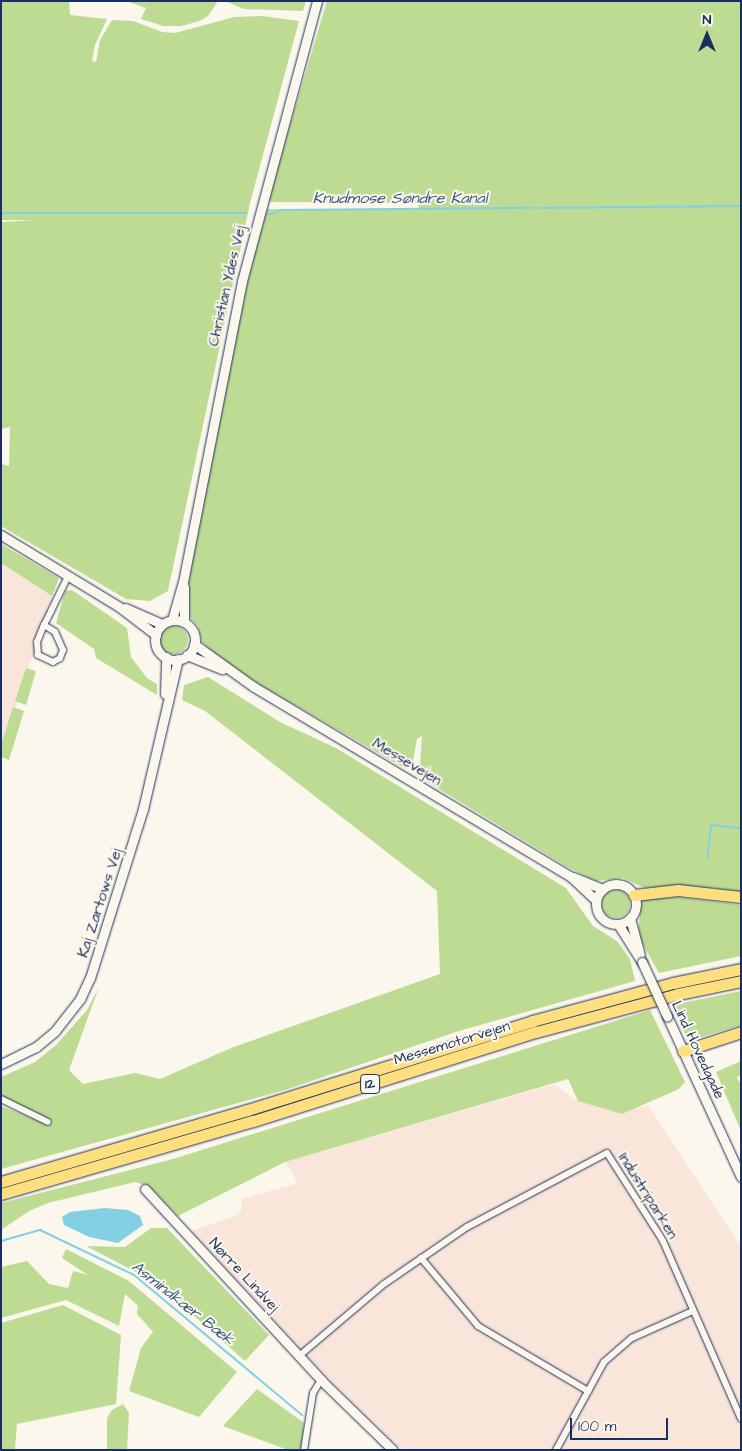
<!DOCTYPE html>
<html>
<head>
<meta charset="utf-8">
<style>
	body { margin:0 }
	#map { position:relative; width:742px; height:1451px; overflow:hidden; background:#fbf7ec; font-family:"Architects Daughter",sans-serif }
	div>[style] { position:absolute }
	.built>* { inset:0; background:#fae5db }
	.green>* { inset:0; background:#bedb93 }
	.round { border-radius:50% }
	.water>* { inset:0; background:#83cfe3 }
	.stream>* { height:2px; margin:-1px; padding:0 1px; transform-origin:1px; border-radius:1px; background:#83cfe3 }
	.roads { filter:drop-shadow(0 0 1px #1b2f5e) drop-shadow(0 0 1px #1b2f5e) }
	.street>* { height:6px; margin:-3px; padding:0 3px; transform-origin:3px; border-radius:3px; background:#fbf7ec }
	.secondary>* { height:9px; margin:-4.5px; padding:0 4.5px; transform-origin:4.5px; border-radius:4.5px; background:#fbf7ec }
	.secondary>.ring { margin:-4.5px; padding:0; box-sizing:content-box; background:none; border:9px solid #fbf7ec; border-radius:50% }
	.highway>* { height:11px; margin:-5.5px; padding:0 5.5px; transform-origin:5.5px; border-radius:5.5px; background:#fedf80 }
	.bridges { filter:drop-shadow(0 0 1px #1b2f5e) drop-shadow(0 0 1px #1b2f5e) }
	.secondary-bridge>* { height:9px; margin:-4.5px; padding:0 4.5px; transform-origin:4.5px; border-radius:4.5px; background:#fbf7ec }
	span { translate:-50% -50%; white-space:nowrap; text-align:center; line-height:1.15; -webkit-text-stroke:4px #fbf7ec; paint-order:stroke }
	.shield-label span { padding:1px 4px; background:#fbf7ec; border:1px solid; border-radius:4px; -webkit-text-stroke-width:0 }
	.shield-label { font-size:14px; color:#1b2f5e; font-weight:700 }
	.street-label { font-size:15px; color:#1b2f5e }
	.water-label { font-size:16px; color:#35577f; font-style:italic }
	.frame { position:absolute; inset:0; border:2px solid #1b2f5e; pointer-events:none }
	.north { position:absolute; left:682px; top:10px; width:50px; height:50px; -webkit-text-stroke:4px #fbf7ec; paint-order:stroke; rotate:0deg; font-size:14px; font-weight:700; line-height:20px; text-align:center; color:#1b2f5e }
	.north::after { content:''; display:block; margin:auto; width:18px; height:22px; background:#1b2f5e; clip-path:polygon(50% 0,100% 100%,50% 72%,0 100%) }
	.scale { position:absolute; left:570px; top:1418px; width:98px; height:22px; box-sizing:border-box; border:2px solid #1b2f5e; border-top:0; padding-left:6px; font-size:15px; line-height:18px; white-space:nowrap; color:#1b2f5e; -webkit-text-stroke:4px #fbf7ec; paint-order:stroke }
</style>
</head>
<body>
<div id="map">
	<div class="built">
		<div style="clip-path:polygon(1px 563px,52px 596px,1px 753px)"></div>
		<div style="clip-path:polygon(555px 1084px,575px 1100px,623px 1112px,648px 1105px,741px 1247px,741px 1450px,402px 1450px,324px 1374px,191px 1231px,236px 1216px,241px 1211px,242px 1199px,298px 1183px,285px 1162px)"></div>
	</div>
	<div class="green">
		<div style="clip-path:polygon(1px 1px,69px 1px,70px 15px,107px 19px,95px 45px,92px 61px,96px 62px,100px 40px,112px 20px,133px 21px,162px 32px,175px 33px,234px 17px,262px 16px,299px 21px,250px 203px,168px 591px,150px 601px,126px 599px,1px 526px,1px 464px,9px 466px,10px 427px,1px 429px,1px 222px,35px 220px,1px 220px)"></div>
		<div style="clip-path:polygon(126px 1px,218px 1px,208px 16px,199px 21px,182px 26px,163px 26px,141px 19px,146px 8px)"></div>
		<div style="clip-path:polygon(225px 1px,306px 1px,303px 11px,244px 9px)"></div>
		<div style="clip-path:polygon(327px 1px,741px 1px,741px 892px,713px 888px,644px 888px,623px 878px,596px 881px,569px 868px,416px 775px,420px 765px,422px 736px,417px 739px,413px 761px,406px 769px,229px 667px,202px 642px,198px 626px,188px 615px,188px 586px,218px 407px,265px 209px,419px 210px,418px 203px,267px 202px)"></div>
		<div style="clip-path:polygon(1px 544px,59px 578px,52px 596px,1px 563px)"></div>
		<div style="clip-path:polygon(72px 590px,127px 628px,131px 657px,147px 678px,157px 684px,157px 695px,96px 658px,94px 649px,56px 623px,65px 591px)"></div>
		<div class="round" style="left:160px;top:626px;width:28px;height:28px"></div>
		<div style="clip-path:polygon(26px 668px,36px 671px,26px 705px,15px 701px)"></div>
		<div style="clip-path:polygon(208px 677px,280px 722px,336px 748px,566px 888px,593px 926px,617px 941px,630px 959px,635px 981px,459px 1031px,285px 1090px,1px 1169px,1px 1106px,48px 1124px,52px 1122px,1px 1096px,1px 1077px,35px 1062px,56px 1045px,87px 1010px,99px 987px,69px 1070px,83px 1084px,135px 1073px,160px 1079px,231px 1048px,440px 974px,437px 891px,205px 711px,182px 700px,184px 685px)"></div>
		<div style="clip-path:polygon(13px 707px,24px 711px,9px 760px,1px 757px,1px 745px)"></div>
		<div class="round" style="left:602px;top:890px;width:28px;height:28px"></div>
		<div style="clip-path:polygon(679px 897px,741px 905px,741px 956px,659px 973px,638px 936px,641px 899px)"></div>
		<div style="clip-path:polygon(741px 991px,741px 1025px,688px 1041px,673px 1005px)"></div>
		<div style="clip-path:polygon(650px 1010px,685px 1082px,679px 1089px,622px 1114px,578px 1101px,568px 1079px,285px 1162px,178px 1216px,149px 1186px,135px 1182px,48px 1203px,29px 1211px,1px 1230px,1px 1203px,173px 1159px)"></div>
		<div style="clip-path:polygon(741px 1061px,741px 1075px,737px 1077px,741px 1086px,741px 1131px,716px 1072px)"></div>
		<div style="clip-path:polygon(151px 1228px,167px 1228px,269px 1335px,245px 1361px,157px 1283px,86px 1246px,125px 1247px)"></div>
		<div style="clip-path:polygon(66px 1249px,129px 1281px,237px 1372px,199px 1417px,129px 1391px,141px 1348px,153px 1332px,137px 1314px,138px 1306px,125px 1294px,119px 1326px,66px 1300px,1px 1318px,1px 1267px,27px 1261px,49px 1284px,68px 1288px,73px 1271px,88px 1275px,62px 1258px)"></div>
		<div style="clip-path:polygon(63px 1305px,121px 1335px,116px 1404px,17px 1424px,15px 1450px,1px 1450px,1px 1323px)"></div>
		<div style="clip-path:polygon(257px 1389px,304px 1423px,301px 1450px,288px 1450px,223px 1426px)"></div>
		<div style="clip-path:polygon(123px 1404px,129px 1413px,127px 1450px,107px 1450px,107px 1418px,112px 1410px)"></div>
	</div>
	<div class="water">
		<div style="clip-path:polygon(105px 1208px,128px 1210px,140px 1216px,143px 1225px,118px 1243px,89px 1237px,64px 1225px,62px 1217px,70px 1212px)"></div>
	</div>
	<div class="stream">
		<div style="left:539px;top:208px;width:202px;rotate:-0.6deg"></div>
		<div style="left:1px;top:213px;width:245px"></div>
		<div style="left:268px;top:215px;width:15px;rotate:-20deg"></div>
		<div style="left:282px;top:210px;width:251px;rotate:-0.5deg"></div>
		<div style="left:707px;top:858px;width:33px;rotate:-83deg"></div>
		<div style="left:711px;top:825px;width:30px;rotate:6deg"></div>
		<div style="left:1px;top:1241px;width:41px;rotate:-15.8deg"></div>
		<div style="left:40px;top:1230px;width:104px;rotate:25.6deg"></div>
		<div style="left:134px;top:1275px;width:219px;rotate:39.8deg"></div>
	</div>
	<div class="roads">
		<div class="street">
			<div style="left:44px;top:625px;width:13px;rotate:32deg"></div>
			<div style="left:55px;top:632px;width:20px;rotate:66deg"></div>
			<div style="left:63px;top:650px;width:9px;rotate:111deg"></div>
			<div style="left:60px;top:658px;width:8px;rotate:150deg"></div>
			<div style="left:53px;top:662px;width:17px;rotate:-155deg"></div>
			<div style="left:38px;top:655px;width:13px;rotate:-94deg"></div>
			<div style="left:37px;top:642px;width:18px;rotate:-68deg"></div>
			<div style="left:44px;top:625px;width:16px;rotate:-63deg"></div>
			<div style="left:51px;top:611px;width:39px;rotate:-64deg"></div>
			<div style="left:1px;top:1099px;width:52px;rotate:26.1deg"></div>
			<div style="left:421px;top:1258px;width:89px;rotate:50deg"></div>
			<div style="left:478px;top:1326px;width:128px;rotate:30.6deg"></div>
			<div style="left:299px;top:1356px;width:111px;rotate:-40.3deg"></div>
			<div style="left:384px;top:1284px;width:101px;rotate:-34.5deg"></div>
			<div style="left:467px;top:1227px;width:158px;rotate:-27.9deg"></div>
			<div style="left:607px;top:1153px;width:104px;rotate:57.5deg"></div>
			<div style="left:663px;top:1241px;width:194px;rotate:66.3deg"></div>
			<div style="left:304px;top:1450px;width:58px;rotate:-81deg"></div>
			<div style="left:313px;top:1393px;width:15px;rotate:-58deg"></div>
			<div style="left:556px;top:1450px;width:100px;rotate:-61.4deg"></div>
			<div style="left:604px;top:1362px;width:37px;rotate:-41deg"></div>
			<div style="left:632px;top:1338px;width:67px;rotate:-23.9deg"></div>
		</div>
		<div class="secondary">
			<div style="left:1px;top:535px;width:137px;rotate:31.3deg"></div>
			<div style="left:118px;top:606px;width:48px;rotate:37.3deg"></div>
			<div style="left:184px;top:587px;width:35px;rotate:90deg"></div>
			<div style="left:125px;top:608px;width:40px;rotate:23.4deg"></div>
			<div style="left:172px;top:620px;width:40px;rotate:-74deg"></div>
			<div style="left:183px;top:582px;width:307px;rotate:-78.9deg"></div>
			<div style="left:242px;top:281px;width:290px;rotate:-75deg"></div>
			<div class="ring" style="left:155px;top:620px;width:31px;height:31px"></div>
			<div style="left:194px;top:644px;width:74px;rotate:35.6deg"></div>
			<div style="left:254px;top:687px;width:368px;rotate:30.9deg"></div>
			<div style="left:570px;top:876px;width:35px;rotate:43deg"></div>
			<div style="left:187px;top:655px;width:38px;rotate:22deg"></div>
			<div style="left:165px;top:694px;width:37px;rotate:-88deg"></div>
			<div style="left:573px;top:877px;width:32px;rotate:22deg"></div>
			<div class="ring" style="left:596px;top:884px;width:31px;height:31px"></div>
			<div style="left:630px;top:918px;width:38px;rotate:75deg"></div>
			<div style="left:618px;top:924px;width:45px;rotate:57.7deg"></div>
			<div style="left:667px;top:1016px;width:177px;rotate:65.3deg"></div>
			<div style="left:1px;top:1064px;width:39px;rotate:-26deg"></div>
			<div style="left:36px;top:1047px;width:25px;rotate:-40deg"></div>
			<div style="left:55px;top:1031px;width:41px;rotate:-52deg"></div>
			<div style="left:80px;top:999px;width:23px;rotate:-65deg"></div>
			<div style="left:90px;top:978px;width:177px;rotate:-72.6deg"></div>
			<div style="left:143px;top:809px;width:154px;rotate:-76.9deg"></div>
			<div style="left:145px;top:1189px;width:260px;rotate:47.3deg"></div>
			<div style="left:321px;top:1380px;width:100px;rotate:44.2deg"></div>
		</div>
		<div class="highway">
			<div style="left:634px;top:895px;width:44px;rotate:-6.5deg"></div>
			<div style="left:678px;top:890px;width:63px;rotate:6.3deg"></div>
			<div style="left:683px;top:1051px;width:61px;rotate:-18.1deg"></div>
			<div style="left:1px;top:1182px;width:256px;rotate:-16.3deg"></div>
			<div style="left:247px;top:1110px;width:299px;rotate:-17.3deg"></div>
			<div style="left:532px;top:1021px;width:146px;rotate:-15.1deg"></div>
			<div style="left:673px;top:983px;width:69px;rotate:-11.6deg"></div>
			<div style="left:1px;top:1194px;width:262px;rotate:-16.2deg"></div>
			<div style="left:253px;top:1121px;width:297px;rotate:-17.5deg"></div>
			<div style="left:536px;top:1032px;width:147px;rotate:-15deg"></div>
			<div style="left:678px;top:994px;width:64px;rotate:-11.7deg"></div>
		</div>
	</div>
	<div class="bridges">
		<div class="secondary-bridge">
			<div style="left:642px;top:962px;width:60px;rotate:65.2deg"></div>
		</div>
	</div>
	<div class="shield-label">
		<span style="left:370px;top:1084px">12</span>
	</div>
	<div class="street-label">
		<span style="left:227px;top:286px;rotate:-77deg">Christian Ydes Vej</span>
		<span style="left:407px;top:762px;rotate:31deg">Messevejen</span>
		<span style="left:100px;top:903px;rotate:-72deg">Kaj Zartows Vej</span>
		<span style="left:452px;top:1043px;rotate:-17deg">Messemotorvejen</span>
		<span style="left:698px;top:1050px;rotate:65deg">Lind Hovedgade</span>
		<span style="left:648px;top:1196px;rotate:58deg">Industriparken</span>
		<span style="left:244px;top:1275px;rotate:47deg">Nørre Lindvej</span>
	</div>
	<div class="water-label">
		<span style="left:400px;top:198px">Knudmose Søndre Kanal</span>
		<span style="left:183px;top:1303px;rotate:38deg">Asmindkær Bæk</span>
	</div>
	<div class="frame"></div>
	<div class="north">N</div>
	<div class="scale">100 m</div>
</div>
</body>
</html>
